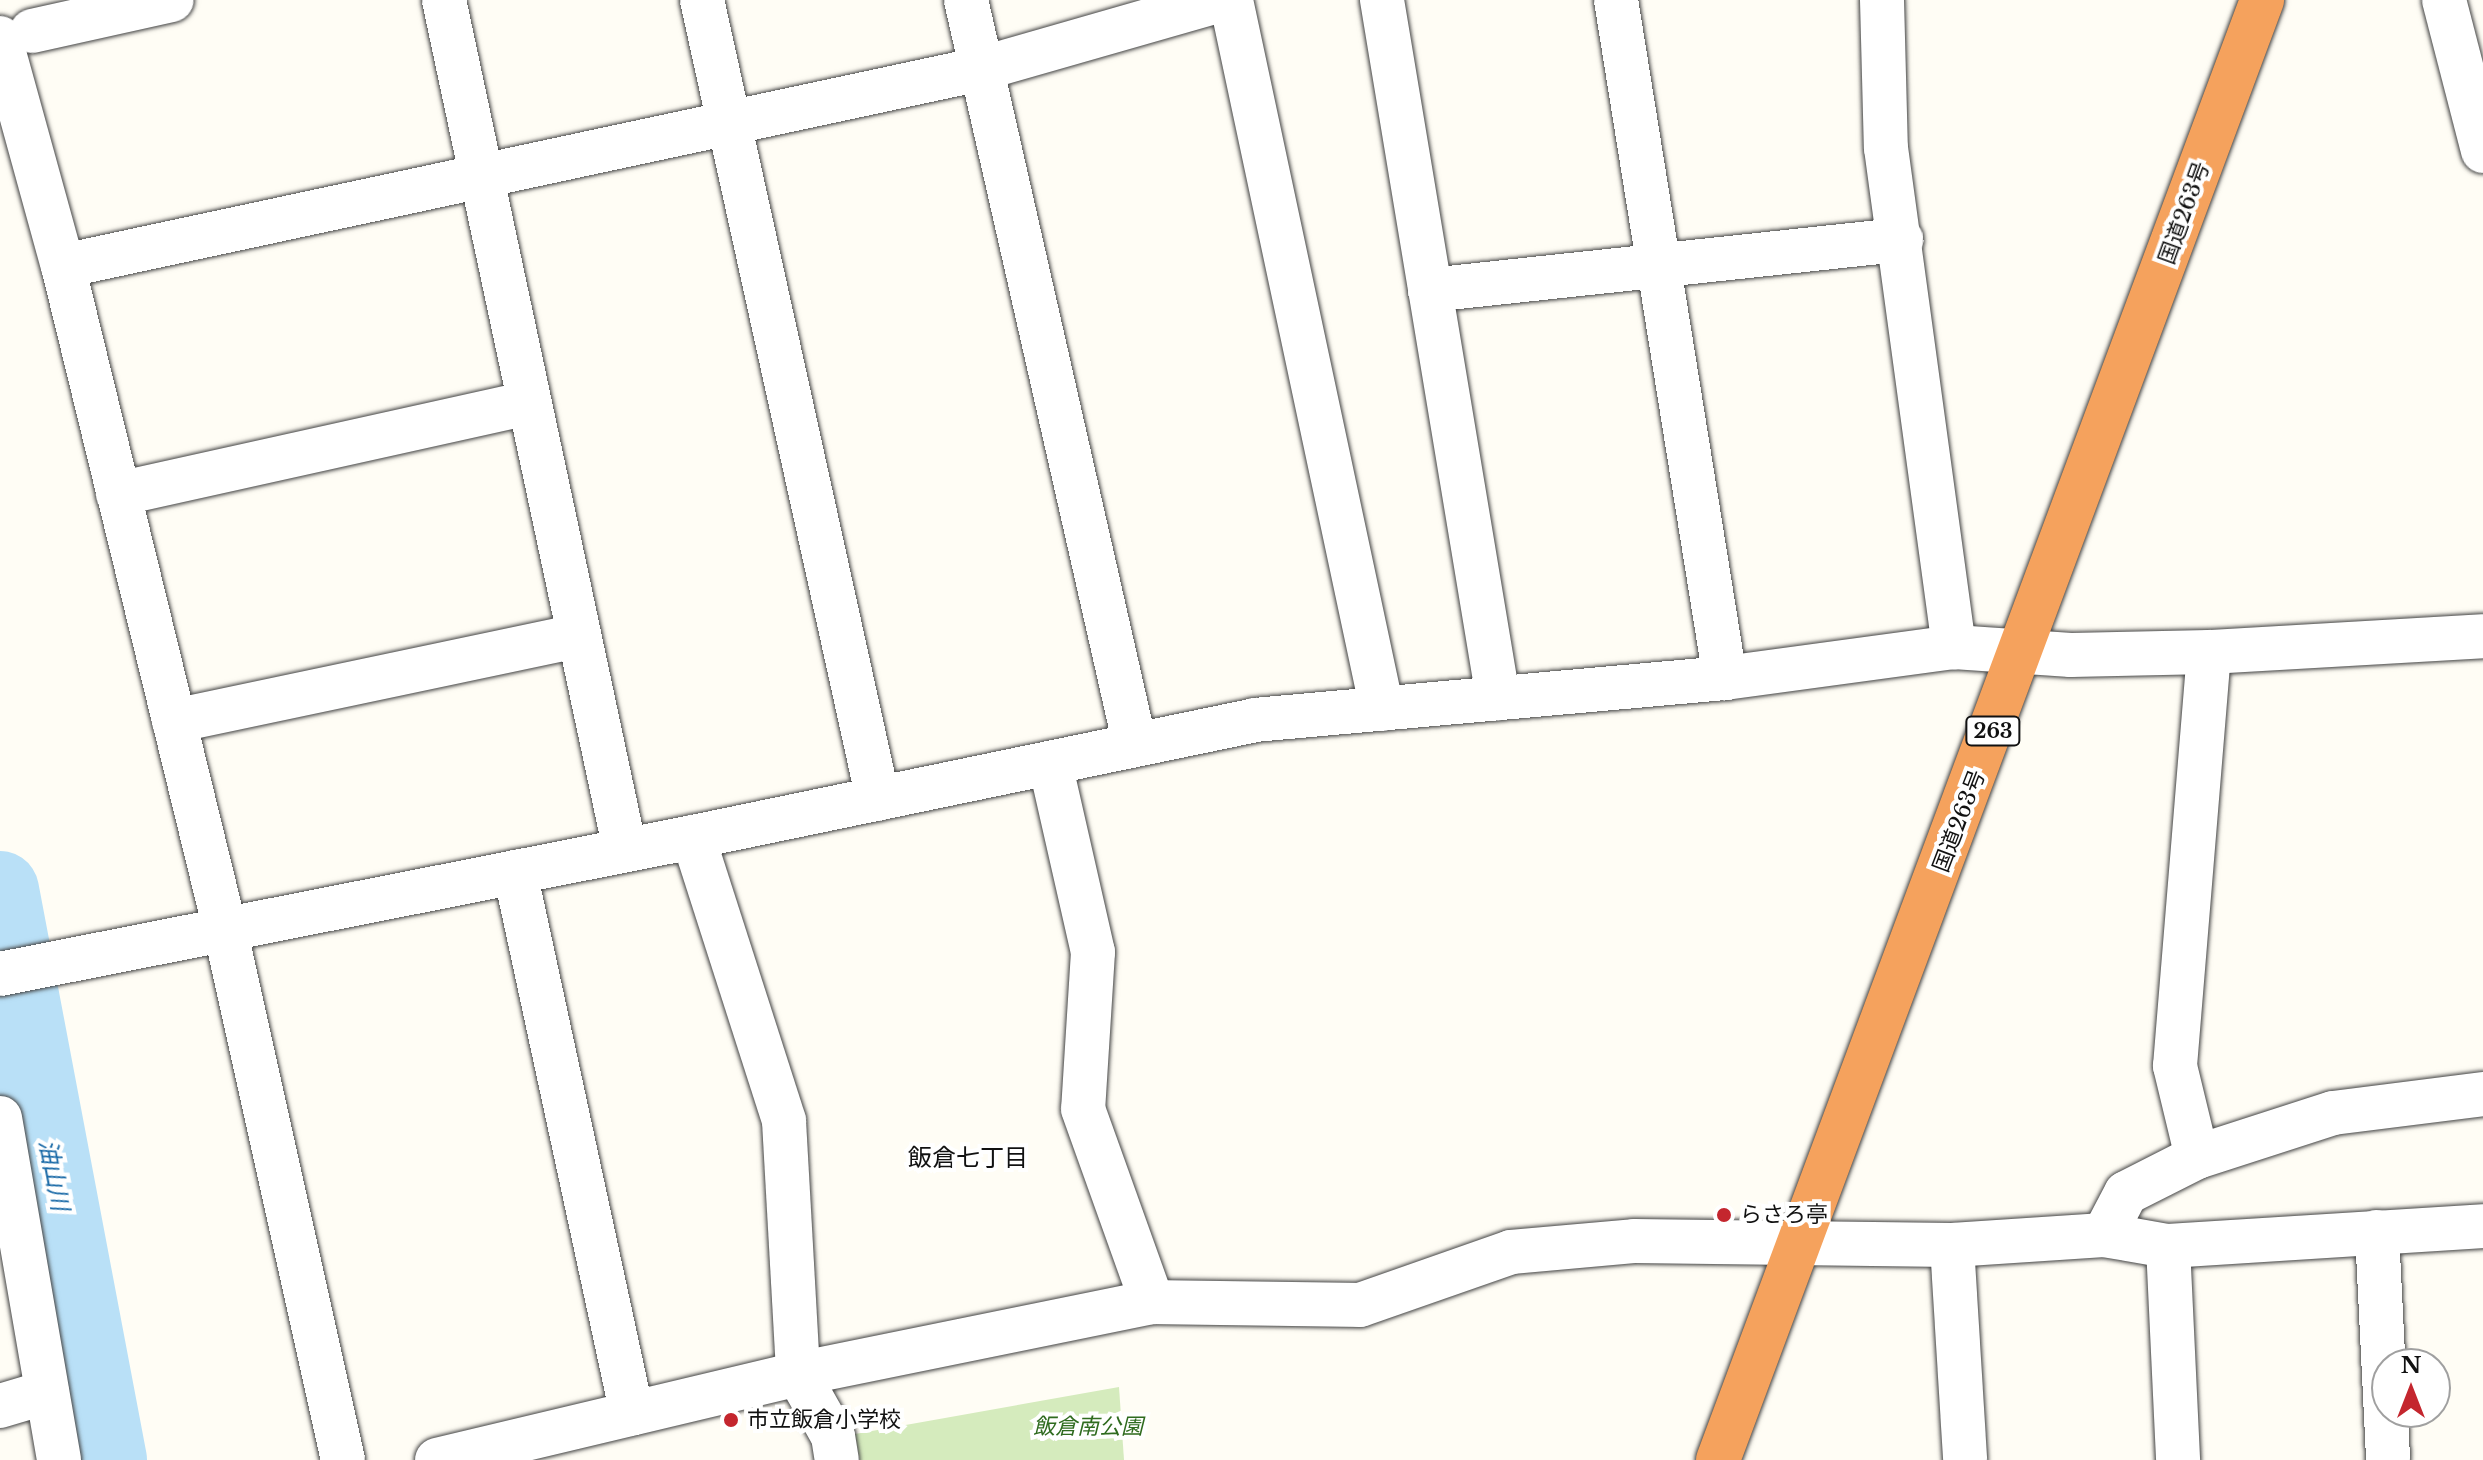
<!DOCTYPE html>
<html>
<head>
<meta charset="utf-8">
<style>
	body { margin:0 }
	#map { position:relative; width:2483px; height:1460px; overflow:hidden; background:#fffdf5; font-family:"Libre Baskerville","Noto Sans JP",serif }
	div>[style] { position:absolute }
	.green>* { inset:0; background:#d5ebbd }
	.river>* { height:78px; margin:-39px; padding:0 39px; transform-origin:39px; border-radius:39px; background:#b9e0f7 }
	.roads { filter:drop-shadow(0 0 2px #444) drop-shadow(0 0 2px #444) }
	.minor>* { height:44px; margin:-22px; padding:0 22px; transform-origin:22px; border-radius:22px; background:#fff }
	.highway>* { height:44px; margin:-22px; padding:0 22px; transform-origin:22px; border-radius:22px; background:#f5a25d }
	.dots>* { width:22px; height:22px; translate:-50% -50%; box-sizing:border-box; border:4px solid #fff; border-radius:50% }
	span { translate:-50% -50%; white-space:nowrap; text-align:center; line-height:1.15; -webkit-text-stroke:8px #fff; paint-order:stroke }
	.shield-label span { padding:2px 6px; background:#fff; border:2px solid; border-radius:6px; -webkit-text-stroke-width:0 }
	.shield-label { font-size:20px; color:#111; font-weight:700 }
	.street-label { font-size:22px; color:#111 }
	.poi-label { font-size:22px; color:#111 }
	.left { translate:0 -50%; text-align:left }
	.park-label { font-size:22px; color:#2f6b1f; font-style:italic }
	.neighbourhood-label { font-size:24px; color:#111 }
	.water-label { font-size:24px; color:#1768a6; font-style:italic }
	.north { position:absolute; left:2371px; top:1348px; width:80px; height:80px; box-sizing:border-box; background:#fff; border:2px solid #a0a0a0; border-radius:50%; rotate:0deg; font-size:22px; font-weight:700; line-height:32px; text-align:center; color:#111 }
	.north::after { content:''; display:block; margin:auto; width:28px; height:36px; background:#c4262e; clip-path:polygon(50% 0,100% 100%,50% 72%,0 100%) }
</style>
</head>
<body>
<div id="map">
	<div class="green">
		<div style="clip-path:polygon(1119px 1387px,1124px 1460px,860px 1460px,855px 1434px)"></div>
	</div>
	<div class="river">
		<div style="left:0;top:890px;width:580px;rotate:79.27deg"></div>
	</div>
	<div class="roads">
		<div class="minor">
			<div style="left:444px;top:0;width:869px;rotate:77.98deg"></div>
			<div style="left:702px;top:0;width:818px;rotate:77.58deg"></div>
			<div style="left:966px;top:0;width:764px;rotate:77.22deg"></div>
			<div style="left:1231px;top:0;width:725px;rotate:77.98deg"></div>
			<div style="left:1382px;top:0;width:708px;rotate:80.56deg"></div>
			<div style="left:1616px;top:0;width:687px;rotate:80.87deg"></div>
			<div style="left:1725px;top:678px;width:231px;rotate:-7.7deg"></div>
			<div style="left:1954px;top:647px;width:117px;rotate:3.9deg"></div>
			<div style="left:2071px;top:655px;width:138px;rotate:-1.2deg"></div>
			<div style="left:2209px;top:652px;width:274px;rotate:-3.3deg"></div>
			<div style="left:1882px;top:0;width:148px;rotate:88.5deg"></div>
			<div style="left:1886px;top:148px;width:504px;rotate:82.24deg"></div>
			<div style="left:2444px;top:0;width:156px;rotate:75.5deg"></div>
			<div style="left:32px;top:31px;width:143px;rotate:-12.5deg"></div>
			<div style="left:0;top:38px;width:237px;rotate:74.6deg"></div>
			<div style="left:63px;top:266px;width:938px;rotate:-12.12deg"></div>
			<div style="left:980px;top:69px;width:251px;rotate:-16deg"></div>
			<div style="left:63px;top:266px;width:683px;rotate:76.27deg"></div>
			<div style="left:225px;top:929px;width:544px;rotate:77.47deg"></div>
			<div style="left:1430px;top:290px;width:474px;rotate:-6.1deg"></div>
			<div style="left:118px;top:494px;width:419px;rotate:-12.5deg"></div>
			<div style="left:1725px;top:678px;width:471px;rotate:174.9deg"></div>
			<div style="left:1256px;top:720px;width:575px;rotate:168.26deg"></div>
			<div style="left:693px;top:837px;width:298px;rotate:72.2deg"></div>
			<div style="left:784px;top:1121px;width:253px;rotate:86.8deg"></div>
			<div style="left:798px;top:1374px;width:361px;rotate:-11.5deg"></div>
			<div style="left:1152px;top:1302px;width:208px;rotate:0.8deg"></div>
			<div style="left:1360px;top:1305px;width:160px;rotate:-19.3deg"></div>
			<div style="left:1511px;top:1252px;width:123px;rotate:-5.1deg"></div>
			<div style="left:1634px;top:1241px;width:318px;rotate:0.7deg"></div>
			<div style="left:1952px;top:1245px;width:152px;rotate:-3.8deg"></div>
			<div style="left:2104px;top:1235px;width:65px;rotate:9.8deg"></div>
			<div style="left:2168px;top:1246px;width:316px;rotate:-3.6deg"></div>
			<div style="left:174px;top:721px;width:413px;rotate:-11.9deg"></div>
			<div style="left:1050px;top:763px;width:194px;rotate:77.2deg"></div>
			<div style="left:1093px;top:952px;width:157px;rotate:93.6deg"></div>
			<div style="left:1083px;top:1109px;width:205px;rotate:70.3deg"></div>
			<div style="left:515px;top:872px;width:554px;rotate:77.82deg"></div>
			<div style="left:0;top:974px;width:706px;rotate:-11.18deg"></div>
			<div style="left:0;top:1118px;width:347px;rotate:80.2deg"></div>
			<div style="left:2197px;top:1157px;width:94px;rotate:-103.6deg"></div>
			<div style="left:2175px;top:1066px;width:415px;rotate:-85.3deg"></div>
			<div style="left:2377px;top:1232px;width:228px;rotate:87.2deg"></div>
			<div style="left:2104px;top:1235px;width:47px;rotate:-62.4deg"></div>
			<div style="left:2126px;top:1193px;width:80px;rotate:-26.9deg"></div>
			<div style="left:2197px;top:1157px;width:143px;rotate:-17.9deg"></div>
			<div style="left:2333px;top:1113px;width:151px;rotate:-7.2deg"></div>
			<div style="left:1952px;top:1245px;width:215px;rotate:86.5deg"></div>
			<div style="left:2168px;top:1246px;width:214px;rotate:87.3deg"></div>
			<div style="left:0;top:1406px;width:49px;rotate:-16.6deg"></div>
			<div style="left:437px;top:1460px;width:371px;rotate:-13.4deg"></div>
			<div style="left:798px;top:1374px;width:71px;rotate:60.6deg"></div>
			<div style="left:833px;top:1436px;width:24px;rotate:81deg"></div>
		</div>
		<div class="highway">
			<div style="left:1718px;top:1460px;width:1558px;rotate:-69.56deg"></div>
		</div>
	</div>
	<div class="dots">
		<div style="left:1724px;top:1215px;background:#c4262e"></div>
		<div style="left:731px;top:1420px;background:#c4262e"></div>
	</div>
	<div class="shield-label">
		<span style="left:1993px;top:731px">263</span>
	</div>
	<div class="street-label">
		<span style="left:2184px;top:213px;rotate:-70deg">国道263号</span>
		<span style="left:1959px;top:821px;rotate:-69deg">国道263号</span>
	</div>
	<div class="poi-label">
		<span class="left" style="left:1740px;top:1215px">らさろ亭</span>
		<span class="left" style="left:747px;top:1420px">市立飯倉小学校</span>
	</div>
	<div class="park-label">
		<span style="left:1088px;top:1427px">飯倉南公園</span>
	</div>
	<div class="neighbourhood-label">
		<span style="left:968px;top:1158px">飯倉七丁目</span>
	</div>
	<div class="water-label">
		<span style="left:54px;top:1175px;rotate:79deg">油山川</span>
	</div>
	<div class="north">N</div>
</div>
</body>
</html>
